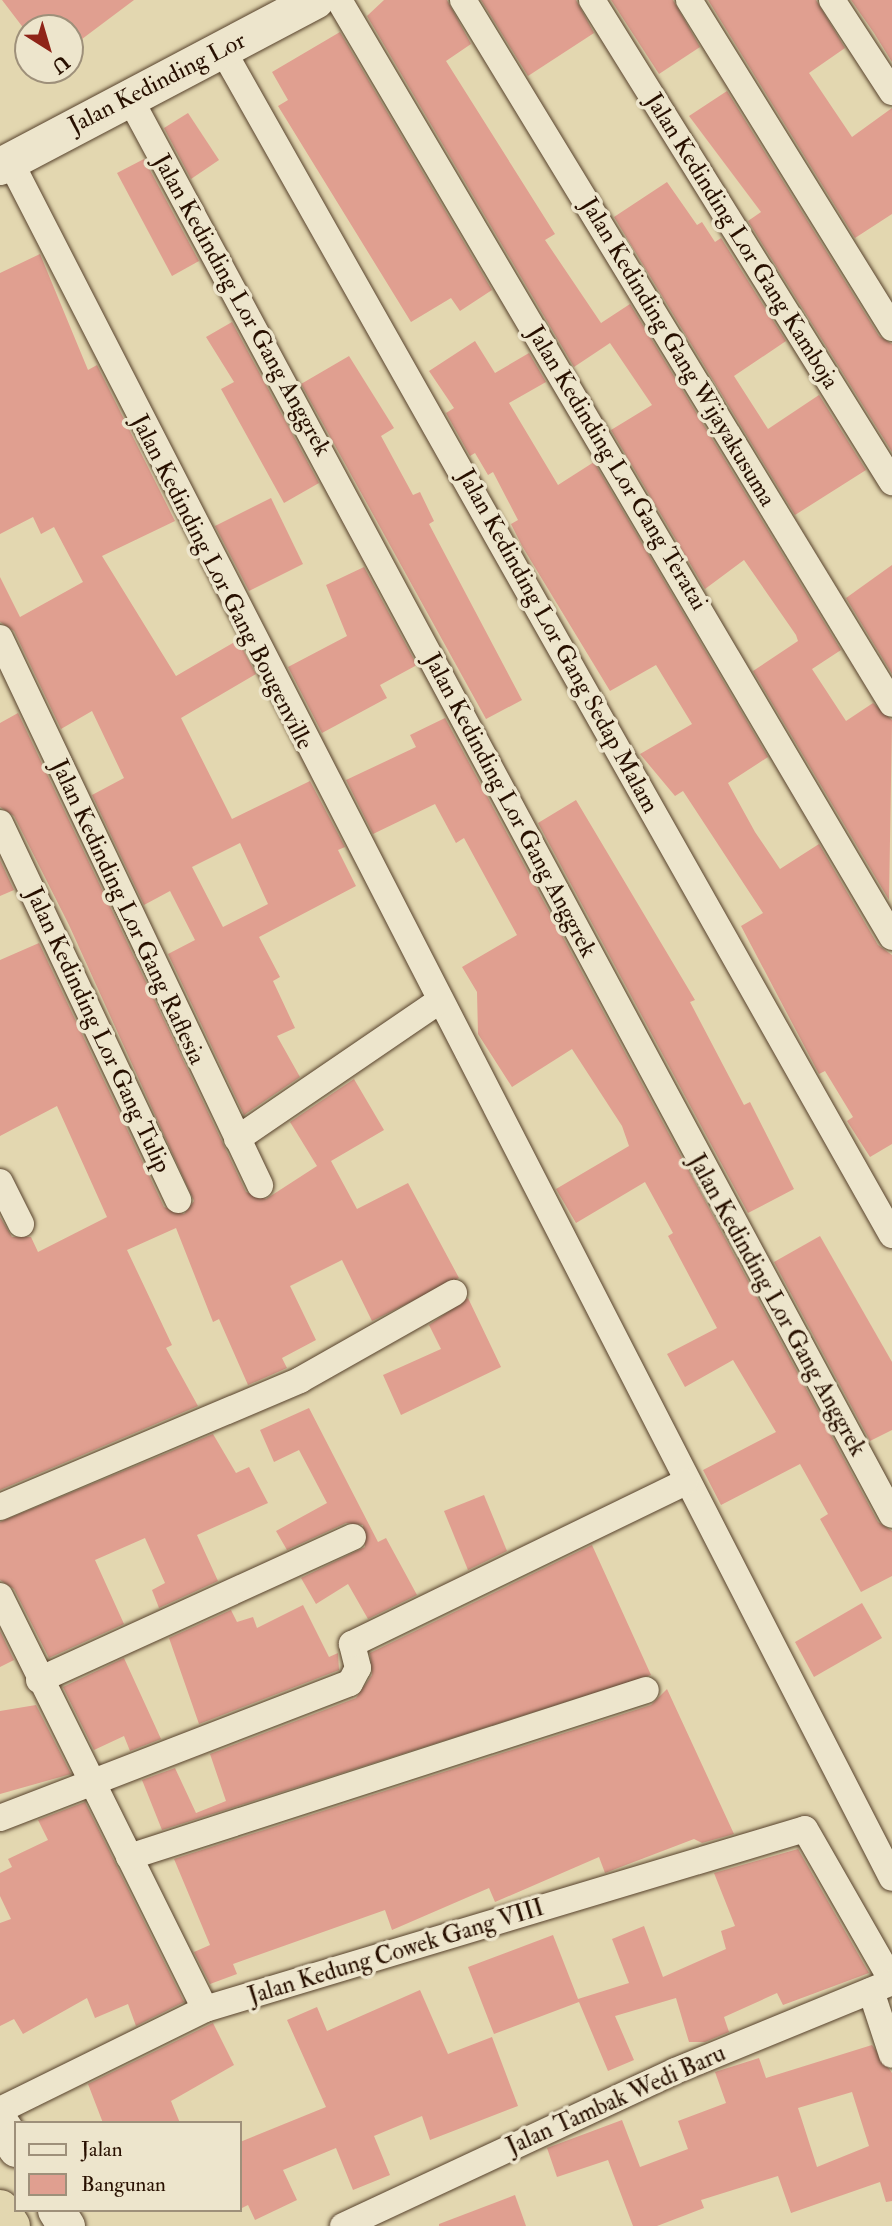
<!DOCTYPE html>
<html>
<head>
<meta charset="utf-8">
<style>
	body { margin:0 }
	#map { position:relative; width:892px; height:2226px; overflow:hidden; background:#e3d7b0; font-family:"IM FELL Double Pica",serif }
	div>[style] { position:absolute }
	.building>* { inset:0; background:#e09f90 }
	.roads { filter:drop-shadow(0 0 2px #57422c) drop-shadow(0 0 2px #57422c) }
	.minor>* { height:26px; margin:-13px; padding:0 13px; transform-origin:13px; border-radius:13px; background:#ede5cc }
	.secondary>* { height:37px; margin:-18.5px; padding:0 18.5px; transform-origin:18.5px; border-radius:18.5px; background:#ede5cc }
	.trunk>* { height:38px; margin:-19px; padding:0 19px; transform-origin:19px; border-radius:19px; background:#e3d7b0 }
	span { translate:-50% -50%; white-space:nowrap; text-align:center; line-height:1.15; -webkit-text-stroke:7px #ede5cc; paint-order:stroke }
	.street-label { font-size:24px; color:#281000 }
	.legend { position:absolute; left:14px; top:2121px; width:228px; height:91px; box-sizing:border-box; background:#ede5cc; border:2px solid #9e907a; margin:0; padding:9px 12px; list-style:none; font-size:21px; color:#281000 }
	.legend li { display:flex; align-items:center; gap:14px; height:35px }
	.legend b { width:35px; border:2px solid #9e907a }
	.north { position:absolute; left:14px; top:14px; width:70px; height:70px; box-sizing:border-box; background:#ede5cc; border:2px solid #9e907a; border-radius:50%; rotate:143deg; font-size:19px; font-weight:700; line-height:28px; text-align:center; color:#281000 }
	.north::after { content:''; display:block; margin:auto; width:24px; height:32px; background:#8f2418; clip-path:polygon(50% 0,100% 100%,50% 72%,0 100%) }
</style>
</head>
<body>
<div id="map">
	<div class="building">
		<div style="clip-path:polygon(2px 0,134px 0,70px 48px,70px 28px,28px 28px,28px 34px)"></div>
		<div style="clip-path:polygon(384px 0,447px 0,471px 44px,446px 61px,555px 234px,545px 240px,601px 323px,630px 304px,841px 650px,812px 669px,846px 721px,873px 703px,892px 720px,889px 900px,753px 671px,798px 641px,796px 635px,744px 560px,705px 589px,611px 430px,652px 405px,610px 343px,574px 367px,367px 16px)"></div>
		<div style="clip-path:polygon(481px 0,576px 0,594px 33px,528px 76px)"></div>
		<div style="clip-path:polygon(611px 0,673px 0,700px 47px,659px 74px)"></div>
		<div style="clip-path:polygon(708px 0,816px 0,845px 48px,809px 73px,852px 137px,892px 108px,892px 214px,855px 238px)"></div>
		<div style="clip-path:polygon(851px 0,892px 0,892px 62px,874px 33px)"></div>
		<div style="clip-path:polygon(340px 32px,492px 290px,460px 311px,451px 298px,411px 322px,278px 106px,288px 100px,272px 72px)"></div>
		<div style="clip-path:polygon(727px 91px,879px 336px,892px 344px,892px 452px,748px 221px,761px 212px,689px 116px)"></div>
		<div style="clip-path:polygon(188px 113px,219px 160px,191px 179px,164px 128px)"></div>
		<div style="clip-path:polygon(144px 159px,199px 261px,172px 276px,117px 173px)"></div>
		<div style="clip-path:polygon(667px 182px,697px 225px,702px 222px,715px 242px,721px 238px,786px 341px,734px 376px,768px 429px,819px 395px,866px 470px,795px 515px,614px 217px)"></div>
		<div style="clip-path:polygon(evenodd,40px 254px,88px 370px,97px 365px,175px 521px,102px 556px,176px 676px,238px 640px,256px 674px,181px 718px,232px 819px,310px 781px,345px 847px,338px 850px,356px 886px,259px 937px,280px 977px,273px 981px,295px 1028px,277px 1036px,300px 1077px,244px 1115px,168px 954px,195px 940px,170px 891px,144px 905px,92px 795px,124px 778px,92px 711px,61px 729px,14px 631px,0 622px,0 577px,20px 617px,83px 582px,54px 527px,41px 534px,33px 517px,0 534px,0 273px,40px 254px,240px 843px,268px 904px,223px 927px,192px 867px,240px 843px)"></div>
		<div style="clip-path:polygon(232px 322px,319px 483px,284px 503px,221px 389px,234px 382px,206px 337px)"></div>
		<div style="clip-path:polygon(475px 341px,495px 373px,529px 353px,546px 382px,509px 403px,558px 485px,594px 462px,768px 757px,728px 783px,755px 832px,780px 869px,819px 844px,878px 945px,892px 955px,892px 1144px,870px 1157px,847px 1121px,853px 1117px,825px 1071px,819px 1074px,741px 926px,763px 913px,683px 791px,675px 796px,640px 754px,692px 724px,656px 665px,610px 691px,522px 546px,511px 524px,518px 520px,493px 472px,488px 475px,475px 453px,470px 456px,446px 413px,454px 408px,429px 371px)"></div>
		<div style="clip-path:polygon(349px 356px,394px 428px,381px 436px,413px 495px,420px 492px,434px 521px,429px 524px,522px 700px,486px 719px,301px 384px)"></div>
		<div style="clip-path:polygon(271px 498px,303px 564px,249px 591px,215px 526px)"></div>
		<div style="clip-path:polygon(892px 565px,892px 674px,846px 598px)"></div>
		<div style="clip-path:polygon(364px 567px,417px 665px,380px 685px,387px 698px,322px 733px,288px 667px,347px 636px,326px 585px)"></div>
		<div style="clip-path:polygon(18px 713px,246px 1192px,266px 1199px,317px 1166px,290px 1122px,354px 1079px,384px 1130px,331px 1161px,357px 1209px,408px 1183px,459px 1278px,372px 1321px,342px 1260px,290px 1286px,316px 1340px,282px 1358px,287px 1368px,248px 1385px,219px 1319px,213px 1322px,176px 1228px,127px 1250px,172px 1345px,166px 1348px,198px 1406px,0 1490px,0 1217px,12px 1237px,31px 1237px,38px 1252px,107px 1217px,57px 1106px,0 1136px,0 960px,39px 943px,164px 1207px,184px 1214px,194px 1201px,69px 925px,14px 816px,0 807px,0 723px)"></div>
		<div style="clip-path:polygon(445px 718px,878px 1522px,892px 1531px,892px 1576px,861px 1592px,820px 1519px,828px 1514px,800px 1464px,721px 1505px,703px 1470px,776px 1432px,733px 1360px,685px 1387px,667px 1354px,717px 1328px,668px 1236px,673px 1233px,645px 1182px,576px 1223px,556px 1189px,629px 1146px,622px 1126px,572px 1049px,512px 1087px,478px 1034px,477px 992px,462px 967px,517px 935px,464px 838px,456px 843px,435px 804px,373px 834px,346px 780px,416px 747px,410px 735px)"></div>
		<div style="clip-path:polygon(576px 800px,695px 1000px,690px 1002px,744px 1105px,750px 1102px,794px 1189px,748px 1213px,538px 823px)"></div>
		<div style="clip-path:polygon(0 860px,14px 890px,0 896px)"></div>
		<div style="clip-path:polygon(820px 1236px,892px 1362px,892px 1430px,870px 1441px,774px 1262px)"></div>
		<div style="clip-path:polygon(468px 1298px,501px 1367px,401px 1415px,383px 1375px,441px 1349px,429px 1325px)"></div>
		<div style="clip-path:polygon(309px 1408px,378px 1542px,386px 1538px,417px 1595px,368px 1619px,348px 1584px,316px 1604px,301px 1578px,365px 1547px,363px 1525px,346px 1523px,287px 1550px,276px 1531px,327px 1503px,299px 1450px,274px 1462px,260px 1430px)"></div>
		<div style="clip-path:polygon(213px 1434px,236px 1473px,249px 1467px,268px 1503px,197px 1535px,218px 1581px,159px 1608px,152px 1590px,165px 1583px,145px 1538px,95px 1560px,124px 1624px,49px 1658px,14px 1589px,0 1580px,0 1522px)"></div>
		<div style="clip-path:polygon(484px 1495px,507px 1551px,468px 1570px,444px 1511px)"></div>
		<div style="clip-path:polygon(592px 1545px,651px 1675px,162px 1830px,142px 1780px,175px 1768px,196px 1813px,226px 1801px,210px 1754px,356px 1698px,372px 1675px,370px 1653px)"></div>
		<div style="clip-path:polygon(862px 1603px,882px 1638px,814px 1677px,795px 1642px)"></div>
		<div style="clip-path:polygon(303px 1605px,329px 1657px,338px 1653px,339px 1670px,199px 1724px,169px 1638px,231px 1610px,237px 1622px,253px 1617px,257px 1628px)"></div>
		<div style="clip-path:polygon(0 1631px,14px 1660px,0 1667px)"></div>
		<div style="clip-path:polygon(124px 1658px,161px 1739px,130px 1751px,124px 1736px,94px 1750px,63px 1687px)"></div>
		<div style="clip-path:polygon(667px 1689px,734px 1834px,702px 1843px,694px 1839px,605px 1873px,599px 1857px,495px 1902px,489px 1888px,392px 1930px,385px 1910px,233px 1964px,237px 1974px,210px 1984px,194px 1952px,210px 1945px,174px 1859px,651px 1705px)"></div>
		<div style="clip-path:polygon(36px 1705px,71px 1774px,0 1794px,0 1711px)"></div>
		<div style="clip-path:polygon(85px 1802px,184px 2002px,136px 2026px,128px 2004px,95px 2018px,87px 1998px,23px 2034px,14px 2019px,0 2026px,0 1923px,11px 1919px,0 1896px,0 1873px,12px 1867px,8px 1859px,48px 1840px,38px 1820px)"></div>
		<div style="clip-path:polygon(798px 1849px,869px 1973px,783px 2005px,777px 1993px,724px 2017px,729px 2032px,705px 2042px,689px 2042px,676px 1998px,615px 2016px,634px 2060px,608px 2071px,579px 2002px,494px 2034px,468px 1967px,553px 1935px,578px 1999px,629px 1983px,612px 1939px,644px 1926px,663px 1977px,726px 1949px,721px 1931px,735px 1926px,714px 1873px)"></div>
		<div style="clip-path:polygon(420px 1990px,448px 2054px,492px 2037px,518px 2106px,430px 2140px,422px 2116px,374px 2136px,390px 2175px,353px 2190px,336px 2148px,283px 2170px,297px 2200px,255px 2220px,248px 2205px,240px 2209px,240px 2142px,326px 2107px,287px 2020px,317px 2007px,327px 2031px)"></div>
		<div style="clip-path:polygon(213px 2023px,234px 2065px,171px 2101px,180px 2123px,103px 2123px,88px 2084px)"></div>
		<div style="clip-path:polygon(evenodd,872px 2045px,892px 2073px,892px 2201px,886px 2202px,880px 2182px,791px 2213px,778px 2176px,701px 2200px,704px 2208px,657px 2226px,633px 2226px,608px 2160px,557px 2177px,547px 2148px,622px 2120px,640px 2167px,688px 2149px,678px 2121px,726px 2103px,715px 2072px,759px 2058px,766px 2078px,872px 2045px,852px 2092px,869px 2146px,817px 2167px,798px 2108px,852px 2092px)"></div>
		<div style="clip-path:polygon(515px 2195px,526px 2226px,439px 2226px,439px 2224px)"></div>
	</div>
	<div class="roads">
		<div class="minor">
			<div style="left:339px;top:0;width:1088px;rotate:59.45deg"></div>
			<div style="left:463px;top:0;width:824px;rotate:58.64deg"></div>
			<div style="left:592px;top:0;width:568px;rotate:58.1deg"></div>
			<div style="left:689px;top:0;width:386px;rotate:58.2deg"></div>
			<div style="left:832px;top:0;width:110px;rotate:56.9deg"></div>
			<div style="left:222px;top:49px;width:1362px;rotate:60.54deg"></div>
			<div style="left:128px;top:95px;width:1612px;rotate:61.72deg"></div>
			<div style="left:10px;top:161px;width:1930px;rotate:62.81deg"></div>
			<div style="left:0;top:638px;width:606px;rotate:64.58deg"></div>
			<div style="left:0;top:823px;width:417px;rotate:64.7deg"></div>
			<div style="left:237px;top:1139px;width:243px;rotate:-34.3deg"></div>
			<div style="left:0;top:1182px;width:47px;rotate:63.4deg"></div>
			<div style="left:0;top:1507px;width:326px;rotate:-22.9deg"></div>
			<div style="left:300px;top:1380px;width:177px;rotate:-29.5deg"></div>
			<div style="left:0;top:1596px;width:461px;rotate:63.6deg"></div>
			<div style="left:39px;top:1680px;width:345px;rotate:-24.5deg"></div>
			<div style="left:0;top:1818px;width:375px;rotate:-21.1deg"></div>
			<div style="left:350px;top:1683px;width:17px;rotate:-62deg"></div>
			<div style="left:358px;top:1668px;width:25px;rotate:-104deg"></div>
			<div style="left:352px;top:1644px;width:370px;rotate:-25.9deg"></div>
			<div style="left:129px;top:1857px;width:543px;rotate:-17.9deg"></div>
			<div style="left:871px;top:1991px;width:67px;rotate:71.8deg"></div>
			<div style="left:0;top:2110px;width:229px;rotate:-26.2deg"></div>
			<div style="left:205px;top:2009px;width:626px;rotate:-16.7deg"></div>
			<div style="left:805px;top:1829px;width:175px;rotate:60.2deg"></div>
			<div style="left:343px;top:2226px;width:366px;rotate:-25deg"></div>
			<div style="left:675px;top:2071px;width:235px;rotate:-22.3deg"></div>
		</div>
		<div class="secondary">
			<div style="left:0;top:166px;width:356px;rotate:-27.8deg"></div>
			<div style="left:0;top:2123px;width:30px;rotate:57deg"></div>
			<div style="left:56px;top:2210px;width:19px;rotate:58deg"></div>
		</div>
		<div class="trunk">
			<div style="left:0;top:2209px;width:20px;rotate:57deg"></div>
		</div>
	</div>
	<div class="street-label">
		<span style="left:157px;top:83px;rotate:-27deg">Jalan Kedinding Lor</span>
		<span style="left:742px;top:241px;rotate:58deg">Jalan Kedinding Lor Gang Kamboja</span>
		<span style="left:242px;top:305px;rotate:61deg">Jalan Kedinding Lor Gang Anggrek</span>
		<span style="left:678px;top:352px;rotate:59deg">Jalan Kedinding Gang Wijayakusuma</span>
		<span style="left:617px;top:468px;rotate:59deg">Jalan Kedinding Lor Gang Teratai</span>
		<span style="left:222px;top:582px;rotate:63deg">Jalan Kedinding Lor Gang Bougenville</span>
		<span style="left:558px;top:641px;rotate:61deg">Jalan Kedinding Lor Gang Sedap Malam</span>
		<span style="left:510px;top:805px;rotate:62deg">Jalan Kedinding Lor Gang Anggrek</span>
		<span style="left:128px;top:912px;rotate:65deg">Jalan Kedinding Lor Gang Raflesia</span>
		<span style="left:98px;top:1030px;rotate:65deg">Jalan Kedinding Lor Gang Tulip</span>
		<span style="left:777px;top:1305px;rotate:61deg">Jalan Kedinding Lor Gang Anggrek</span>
		<span style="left:396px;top:1952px;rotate:-17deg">Jalan Kedung Cowek Gang VIII</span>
		<span style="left:616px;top:2100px;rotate:-24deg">Jalan Tambak Wedi Baru</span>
	</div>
	<ul class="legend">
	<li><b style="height:9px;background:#ede5cc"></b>Jalan</li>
	<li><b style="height:19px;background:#e09f90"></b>Bangunan</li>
	</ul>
	<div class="north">U</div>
</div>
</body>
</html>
